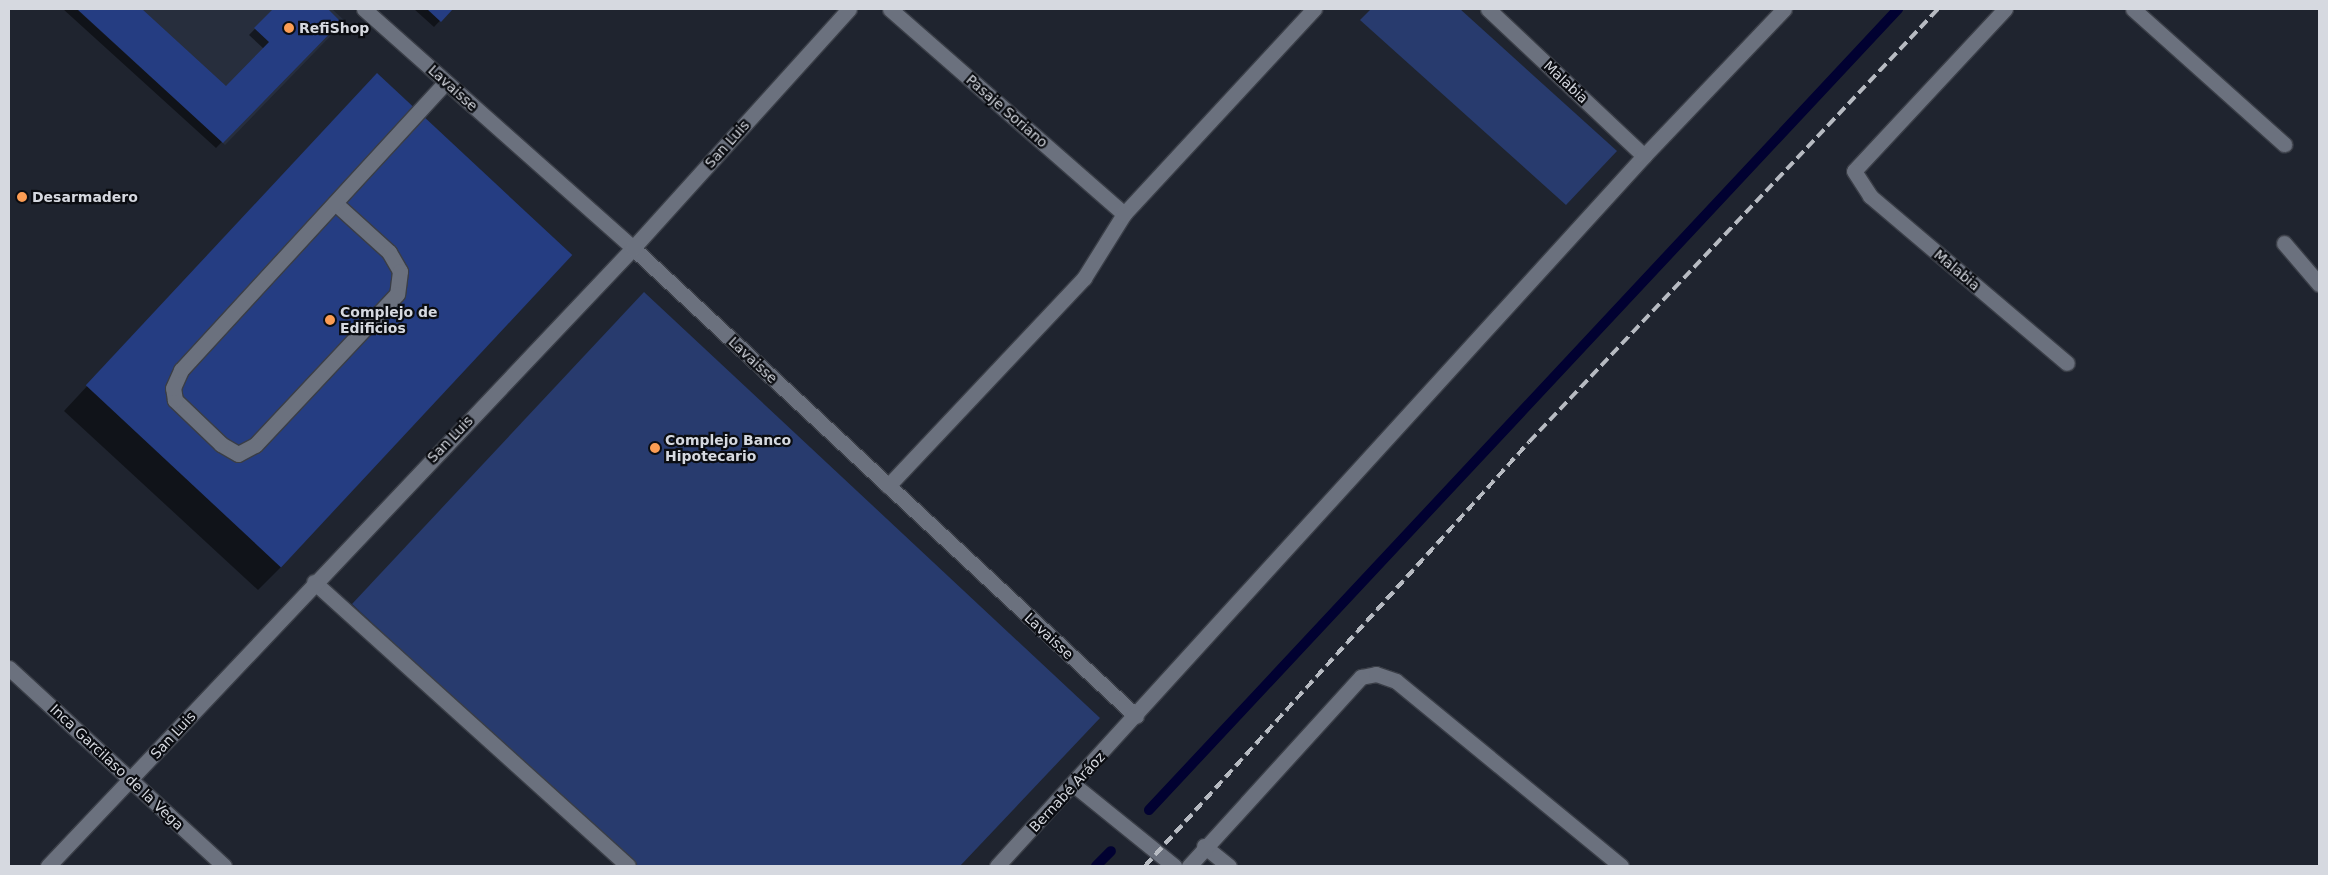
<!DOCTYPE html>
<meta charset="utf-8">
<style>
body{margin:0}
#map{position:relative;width:2328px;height:875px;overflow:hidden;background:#1f242f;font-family:"DejaVu Sans",sans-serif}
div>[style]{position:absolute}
.built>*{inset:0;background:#272e3d}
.green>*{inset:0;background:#283b6e}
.shadow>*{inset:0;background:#0007}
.stream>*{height:10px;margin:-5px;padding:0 5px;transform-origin:5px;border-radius:5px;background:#010131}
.building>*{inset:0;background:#253d82;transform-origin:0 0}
.roads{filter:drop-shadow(1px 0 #3a3e47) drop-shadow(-1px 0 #3a3e47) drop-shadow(0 1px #3a3e47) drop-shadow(0 -1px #3a3e47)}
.lane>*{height:15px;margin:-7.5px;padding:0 7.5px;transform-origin:7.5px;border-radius:7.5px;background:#6b717e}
.street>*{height:15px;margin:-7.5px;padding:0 7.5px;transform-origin:7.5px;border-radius:7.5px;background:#6b717e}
.rail>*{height:4px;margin-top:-2px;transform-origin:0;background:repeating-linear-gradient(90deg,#b7bbc2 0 10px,transparent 0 15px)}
.dots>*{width:14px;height:14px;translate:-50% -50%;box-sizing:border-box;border:2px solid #0b0d12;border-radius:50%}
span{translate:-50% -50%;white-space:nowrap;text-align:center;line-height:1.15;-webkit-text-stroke:4.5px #0b0d12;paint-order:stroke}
.poi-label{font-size:14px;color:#d6d9e0;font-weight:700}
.left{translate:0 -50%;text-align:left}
.street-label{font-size:14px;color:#d6d9e0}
.frame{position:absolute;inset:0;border:10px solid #d6d9e0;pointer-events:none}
</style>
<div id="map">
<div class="built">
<i style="clip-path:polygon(76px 9px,332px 9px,345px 21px,225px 145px)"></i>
</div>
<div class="green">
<i style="clip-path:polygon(1371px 9px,1460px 9px,1617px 151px,1566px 205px,1360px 20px)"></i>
<i style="clip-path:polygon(644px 292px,1100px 718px,960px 866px,632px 866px,352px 604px)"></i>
</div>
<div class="shadow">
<i style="clip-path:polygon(63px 9px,140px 9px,226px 88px,264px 49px,249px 35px,274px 9px,326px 9px,339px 22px,216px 148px)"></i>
<i style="clip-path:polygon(414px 9px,451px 9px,434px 27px)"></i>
<i style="clip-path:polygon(354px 99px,282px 566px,258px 590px,64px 411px)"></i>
</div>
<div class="stream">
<i style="left:1149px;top:810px;width:1097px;rotate:-46.92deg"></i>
<i style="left:1096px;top:866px;width:21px;rotate:-45deg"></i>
</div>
<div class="building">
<i style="clip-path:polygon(77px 9px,142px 9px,226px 86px,269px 42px,254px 28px,273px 9px,328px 9px,341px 22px,223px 143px)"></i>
<i style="clip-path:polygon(427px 9px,453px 9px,441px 22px)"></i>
<i style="left:377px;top:73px;width:267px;height:427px;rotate:43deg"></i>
</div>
<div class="roads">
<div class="lane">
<i style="left:890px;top:9px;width:311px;rotate:41.2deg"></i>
<i style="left:1488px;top:9px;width:214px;rotate:43.3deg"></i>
<i style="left:2284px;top:243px;width:54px;rotate:49.5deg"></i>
<i style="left:888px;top:486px;width:286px;rotate:-46.7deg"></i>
<i style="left:1084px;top:278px;width:75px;rotate:-58deg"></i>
<i style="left:1124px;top:214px;width:280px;rotate:-47.2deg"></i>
</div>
<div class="street">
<i style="left:364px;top:9px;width:360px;rotate:41.6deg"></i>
<i style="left:633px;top:248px;width:687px;rotate:42.94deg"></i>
<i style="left:2005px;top:9px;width:221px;rotate:133deg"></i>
<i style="left:1854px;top:171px;width:30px;rotate:57deg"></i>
<i style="left:1870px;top:196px;width:258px;rotate:40.3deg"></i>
<i style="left:2133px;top:9px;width:203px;rotate:41.8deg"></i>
<i style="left:335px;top:203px;width:73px;rotate:42.2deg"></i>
<i style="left:389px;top:252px;width:22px;rotate:60deg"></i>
<i style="left:400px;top:271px;width:23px;rotate:97deg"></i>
<i style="left:397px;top:294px;width:207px;rotate:133.2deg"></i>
<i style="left:255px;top:445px;width:19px;rotate:152deg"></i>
<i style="left:238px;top:454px;width:20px;rotate:-150deg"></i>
<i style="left:221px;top:444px;width:64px;rotate:-136.3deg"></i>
<i style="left:175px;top:400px;width:12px;rotate:-99deg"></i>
<i style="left:173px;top:388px;width:20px;rotate:-66deg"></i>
<i style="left:181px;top:370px;width:391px;rotate:-47.4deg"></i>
<i style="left:314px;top:582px;width:423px;rotate:42.1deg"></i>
<i style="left:9px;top:668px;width:292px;rotate:42.6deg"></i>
<i style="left:1074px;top:785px;width:129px;rotate:39deg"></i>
<i style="left:1204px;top:846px;width:32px;rotate:39deg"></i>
<i style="left:48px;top:866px;width:851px;rotate:-46.57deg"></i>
<i style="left:633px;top:248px;width:322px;rotate:-47.9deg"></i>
<i style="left:997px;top:866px;width:961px;rotate:-47.66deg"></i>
<i style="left:1644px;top:156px;width:203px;rotate:-46.4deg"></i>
<i style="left:1189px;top:866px;width:256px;rotate:-47.7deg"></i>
<i style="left:1361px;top:677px;width:15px;rotate:-11deg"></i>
<i style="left:1376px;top:674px;width:21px;rotate:19deg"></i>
<i style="left:1396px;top:681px;width:291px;rotate:39.4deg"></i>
</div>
</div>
<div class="rail">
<i style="left:1145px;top:866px;width:572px;rotate:-47.83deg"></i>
<i style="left:1529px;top:442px;width:596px;rotate:-46.63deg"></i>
</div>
<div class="dots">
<i style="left:289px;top:28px;background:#fc9d54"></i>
<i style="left:22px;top:197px;background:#fc9d54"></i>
<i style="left:330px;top:320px;background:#fc9d54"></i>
<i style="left:655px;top:448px;background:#fc9d54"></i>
</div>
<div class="poi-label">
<span class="left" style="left:299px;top:28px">RefiShop</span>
<span class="left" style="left:32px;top:197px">Desarmadero</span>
<span class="left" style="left:340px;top:320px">Complejo de<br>Edificios</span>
<span class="left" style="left:665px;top:448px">Complejo Banco<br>Hipotecario</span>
</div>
<div class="street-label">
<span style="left:1566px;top:82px;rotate:43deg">Malabia</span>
<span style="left:453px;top:88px;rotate:42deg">Lavaisse</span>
<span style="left:1007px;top:111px;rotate:41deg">Pasaje Soriano</span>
<span style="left:727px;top:144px;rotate:-48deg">San Luis</span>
<span style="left:1957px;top:270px;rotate:40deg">Malabia</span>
<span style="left:753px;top:360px;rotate:43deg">Lavaisse</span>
<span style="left:450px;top:439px;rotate:-46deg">San Luis</span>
<span style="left:1049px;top:636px;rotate:43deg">Lavaisse</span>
<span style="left:173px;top:735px;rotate:-47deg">San Luis</span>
<span style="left:117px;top:767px;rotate:43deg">Inca Garcilaso de la Vega</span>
<span style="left:1067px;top:792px;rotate:-47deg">Bernabé Aráoz</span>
</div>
<div class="frame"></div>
</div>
